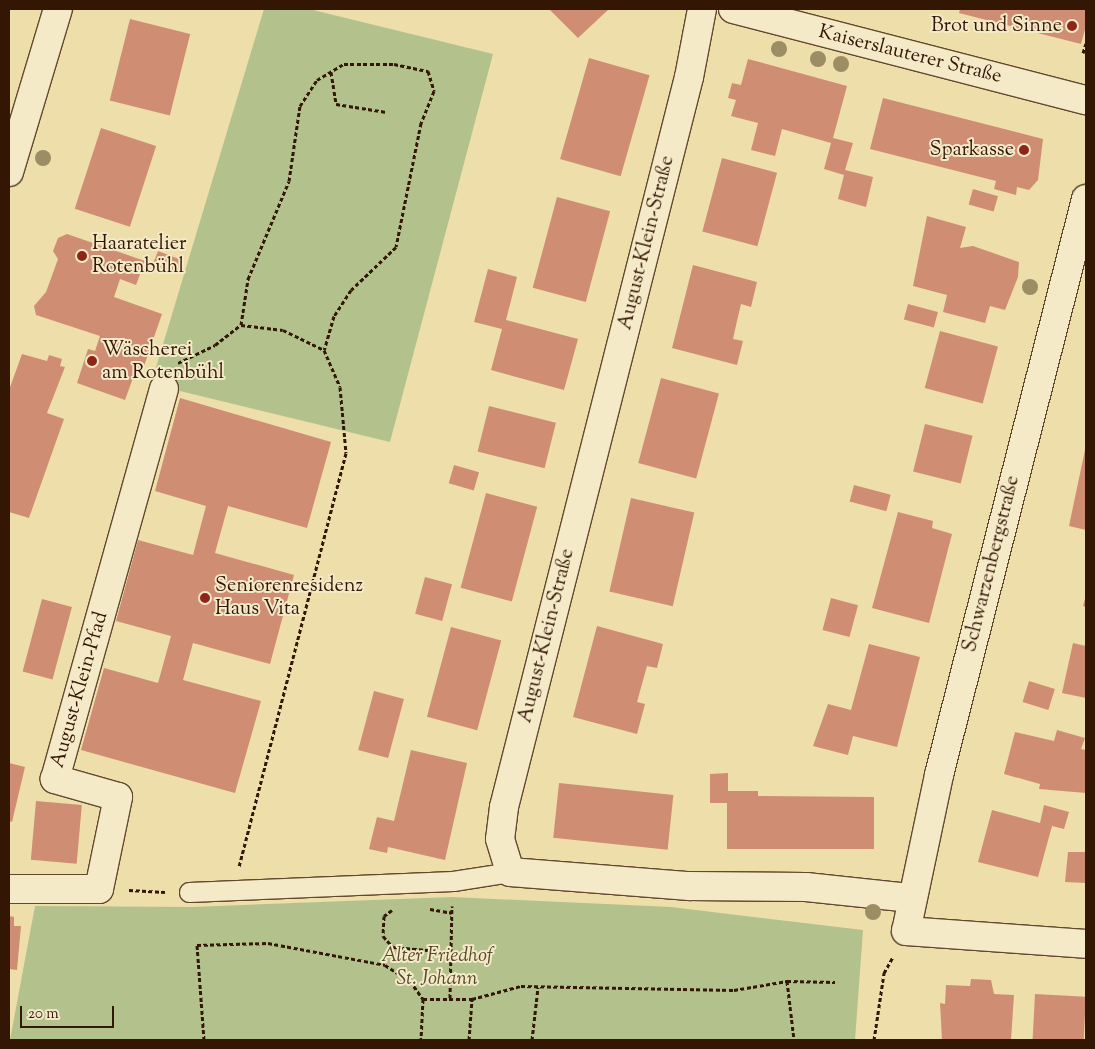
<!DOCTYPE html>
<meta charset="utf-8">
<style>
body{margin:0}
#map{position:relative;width:1095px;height:1049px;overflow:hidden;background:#eedeaa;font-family:"Sorts Mill Goudy",serif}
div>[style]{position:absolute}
.green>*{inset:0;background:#b3c28d}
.building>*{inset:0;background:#cf8e74;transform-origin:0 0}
.path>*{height:3px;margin-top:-1.5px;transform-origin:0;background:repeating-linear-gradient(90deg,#331604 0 4px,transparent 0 6.5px)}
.roads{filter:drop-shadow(1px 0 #62482e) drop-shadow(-1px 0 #62482e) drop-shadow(0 1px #62482e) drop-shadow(0 -1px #62482e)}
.service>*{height:19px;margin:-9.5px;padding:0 9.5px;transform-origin:9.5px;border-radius:9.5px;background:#f4eac8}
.minor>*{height:28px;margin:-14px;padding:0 14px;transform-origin:14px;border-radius:14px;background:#f4eac8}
.tertiary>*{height:28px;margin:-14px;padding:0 14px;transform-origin:14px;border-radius:14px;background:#f4eac8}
.secondary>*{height:28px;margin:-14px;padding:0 14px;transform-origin:14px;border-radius:14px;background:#f4eac8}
.trees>*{width:16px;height:16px;margin:-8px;border-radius:50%;background:#9c8d65}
.dots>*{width:14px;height:14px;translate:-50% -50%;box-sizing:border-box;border:2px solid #f4eac8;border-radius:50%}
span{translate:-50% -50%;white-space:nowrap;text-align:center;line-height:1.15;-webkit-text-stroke:4px #f4eac8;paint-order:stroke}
.poi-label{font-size:20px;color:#331604}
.right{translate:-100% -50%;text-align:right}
.left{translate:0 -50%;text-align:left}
.street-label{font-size:20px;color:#331604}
.park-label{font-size:20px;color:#594a2d;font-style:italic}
.frame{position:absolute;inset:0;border:10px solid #331604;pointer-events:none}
.scale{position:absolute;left:20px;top:1006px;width:94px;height:22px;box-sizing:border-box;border:2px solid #331604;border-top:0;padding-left:6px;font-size:15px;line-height:18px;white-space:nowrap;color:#331604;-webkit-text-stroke:4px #f4eac8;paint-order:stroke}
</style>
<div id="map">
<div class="green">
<i style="clip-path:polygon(264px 9px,309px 9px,493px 54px,390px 442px,151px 384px)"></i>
<i style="clip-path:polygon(452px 897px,671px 907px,863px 930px,855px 1040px,10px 1040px,35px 906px,192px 907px)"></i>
</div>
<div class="building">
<i style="clip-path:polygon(549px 9px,609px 9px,578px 38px)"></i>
<i style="clip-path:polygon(960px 9px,1086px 9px,1086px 26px,1081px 44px,959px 13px)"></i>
<i style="left:130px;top:19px;width:62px;height:84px;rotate:14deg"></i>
<i style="left:589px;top:58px;width:63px;height:105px;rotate:16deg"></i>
<i style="clip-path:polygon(748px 59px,847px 86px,833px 138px,853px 143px,845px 170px,873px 177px,866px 207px,838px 199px,844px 175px,824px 169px,831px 143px,782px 129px,775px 156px,751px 150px,758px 123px,731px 116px,736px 100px,728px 98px,732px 83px,741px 85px)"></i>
<i style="clip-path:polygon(883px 98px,1043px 139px,1038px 180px,1029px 190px,1017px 187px,1016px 195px,994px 189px,996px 181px,870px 149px)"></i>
<i style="left:101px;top:128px;width:58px;height:85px;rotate:18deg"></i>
<i style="left:722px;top:158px;width:57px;height:76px;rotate:15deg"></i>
<i style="left:973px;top:189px;width:26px;height:16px;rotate:16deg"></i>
<i style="left:557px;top:197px;width:55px;height:94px;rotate:15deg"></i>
<i style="clip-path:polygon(927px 216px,966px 227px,960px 248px,973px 246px,1019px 262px,1018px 277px,1005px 310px,990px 306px,985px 323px,943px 312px,947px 295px,913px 286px)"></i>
<i style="clip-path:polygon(67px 234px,145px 261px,136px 285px,120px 279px,114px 297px,162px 314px,143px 369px,137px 367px,125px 400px,77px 383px,88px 349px,95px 351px,100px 336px,36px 315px,34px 306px,46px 292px,58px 259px,53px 251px,58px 238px)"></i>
<i style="left:158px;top:251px;width:26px;height:15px;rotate:21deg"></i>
<i style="clip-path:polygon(693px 265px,757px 282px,751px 307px,741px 304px,737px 321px,733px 339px,743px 341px,737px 365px,672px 348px)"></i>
<i style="clip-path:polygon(488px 269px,517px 277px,506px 320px,578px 339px,564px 390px,491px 370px,502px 329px,474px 322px)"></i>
<i style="left:908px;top:304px;width:31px;height:16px;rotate:15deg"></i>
<i style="left:940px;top:331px;width:60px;height:59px;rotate:15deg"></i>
<i style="clip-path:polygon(22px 354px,47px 361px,49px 355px,62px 359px,60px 366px,65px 367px,47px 413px,64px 419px,29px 518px,9px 512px,9px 390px)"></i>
<i style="left:661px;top:378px;width:60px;height:88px;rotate:15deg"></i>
<i style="clip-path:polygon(180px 398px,331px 442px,307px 528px,228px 506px,215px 553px,294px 575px,270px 664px,193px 643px,183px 680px,261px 701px,235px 793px,81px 750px,104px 668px,158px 683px,171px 636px,116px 621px,138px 540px,193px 555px,206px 506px,155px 491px)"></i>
<i style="left:489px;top:406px;width:69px;height:47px;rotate:14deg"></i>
<i style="left:925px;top:424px;width:49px;height:49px;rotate:14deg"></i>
<i style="clip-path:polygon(1086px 445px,1086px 530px,1069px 526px)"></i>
<i style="left:454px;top:465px;width:26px;height:19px;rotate:16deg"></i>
<i style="left:854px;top:485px;width:38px;height:17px;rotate:15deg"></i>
<i style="left:486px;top:493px;width:53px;height:98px;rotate:15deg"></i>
<i style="left:631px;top:498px;width:65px;height:96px;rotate:13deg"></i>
<i style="clip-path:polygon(898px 512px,933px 521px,932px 528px,952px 534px,929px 623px,872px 608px)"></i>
<i style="left:425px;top:577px;width:28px;height:38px;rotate:15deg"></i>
<i style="clip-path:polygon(1086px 595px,1086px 607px,1083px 606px)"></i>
<i style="left:831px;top:598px;width:28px;height:33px;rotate:15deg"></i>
<i style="left:42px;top:599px;width:31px;height:75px;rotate:15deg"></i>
<i style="clip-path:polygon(597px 626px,663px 644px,657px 668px,647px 666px,637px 702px,645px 704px,637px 734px,573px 717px)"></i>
<i style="left:451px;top:627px;width:52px;height:93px;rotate:15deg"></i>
<i style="clip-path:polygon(1073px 643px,1086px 646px,1086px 698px,1062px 693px)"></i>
<i style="clip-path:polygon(869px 644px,920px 657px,897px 747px,853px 736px,848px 755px,813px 746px,828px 704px,851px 710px)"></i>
<i style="left:1029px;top:681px;width:27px;height:22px;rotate:17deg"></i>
<i style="left:374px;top:691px;width:31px;height:61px;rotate:15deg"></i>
<i style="clip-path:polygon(1057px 730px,1085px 738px,1081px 749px,1086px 750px,1086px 793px,1039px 789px,1040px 784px,1004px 774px,1015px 732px,1054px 741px)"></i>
<i style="clip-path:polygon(411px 750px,467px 763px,445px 860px,388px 847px,387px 853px,369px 849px,377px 817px,394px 821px)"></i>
<i style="clip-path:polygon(9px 763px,25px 767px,12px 822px,9px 821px)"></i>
<i style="clip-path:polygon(728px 773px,728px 791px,758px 791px,758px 796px,874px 797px,874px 849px,727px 849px,727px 803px,710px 803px,710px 774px)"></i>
<i style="left:559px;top:783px;width:115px;height:55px;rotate:6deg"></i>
<i style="left:36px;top:801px;width:46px;height:59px;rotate:5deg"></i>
<i style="clip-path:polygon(1044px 805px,1069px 812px,1064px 829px,1052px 826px,1038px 877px,978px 862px,992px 810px,1040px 823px)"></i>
<i style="clip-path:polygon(1068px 852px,1085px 852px,1086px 883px,1065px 882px)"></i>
<i style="clip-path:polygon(9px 916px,14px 917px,14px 926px,21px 926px,17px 970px,9px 969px)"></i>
<i style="clip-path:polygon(971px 979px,991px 980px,994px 994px,1014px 995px,1011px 1040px,942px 1040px,940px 1003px,945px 1004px,946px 985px,970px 986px)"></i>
<i style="left:1035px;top:994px;width:51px;height:46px;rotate:3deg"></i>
</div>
<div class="path">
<i style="left:1083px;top:53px;width:10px;rotate:-73deg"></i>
<i style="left:331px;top:72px;width:32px;rotate:81deg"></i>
<i style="left:336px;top:104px;width:51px;rotate:9.1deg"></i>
<i style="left:241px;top:325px;width:42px;rotate:6.8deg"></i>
<i style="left:283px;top:330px;width:46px;rotate:26deg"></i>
<i style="left:178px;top:363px;width:41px;rotate:-25.9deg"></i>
<i style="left:215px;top:345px;width:33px;rotate:-38deg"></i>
<i style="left:241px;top:325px;width:47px;rotate:-81.3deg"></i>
<i style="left:248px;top:279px;width:106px;rotate:-67.3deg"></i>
<i style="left:289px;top:181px;width:76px;rotate:-81.7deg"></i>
<i style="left:300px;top:106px;width:31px;rotate:-57deg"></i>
<i style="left:317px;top:80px;width:31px;rotate:-31deg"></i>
<i style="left:344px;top:64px;width:50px"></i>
<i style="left:394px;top:64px;width:35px;rotate:12deg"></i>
<i style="left:428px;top:71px;width:21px;rotate:73deg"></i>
<i style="left:434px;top:91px;width:35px;rotate:112deg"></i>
<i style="left:421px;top:123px;width:126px;rotate:101.4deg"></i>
<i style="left:396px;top:247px;width:62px;rotate:136.3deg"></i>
<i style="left:351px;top:290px;width:31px;rotate:123deg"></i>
<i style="left:334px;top:316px;width:35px;rotate:106deg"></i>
<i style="left:324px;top:350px;width:40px;rotate:66.6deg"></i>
<i style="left:340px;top:387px;width:66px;rotate:84.8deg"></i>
<i style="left:346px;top:453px;width:427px;rotate:104.5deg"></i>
<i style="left:129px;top:890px;width:36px;rotate:3deg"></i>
<i style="left:430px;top:909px;width:22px;rotate:10deg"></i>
<i style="left:392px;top:910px;width:10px;rotate:143deg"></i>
<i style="left:384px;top:916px;width:20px;rotate:93deg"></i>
<i style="left:383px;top:936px;width:15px;rotate:48deg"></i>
<i style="left:393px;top:947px;width:57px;rotate:5deg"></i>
<i style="left:787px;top:981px;width:48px;rotate:1.2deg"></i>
<i style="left:450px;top:998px;width:92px;rotate:-88.8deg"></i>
<i style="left:423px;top:999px;width:49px"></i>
<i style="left:472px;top:999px;width:51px;rotate:-14.9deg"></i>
<i style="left:521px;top:986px;width:213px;rotate:1.1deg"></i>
<i style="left:734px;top:990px;width:54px;rotate:-9.6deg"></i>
<i style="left:787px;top:981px;width:59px;rotate:83.2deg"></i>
<i style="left:204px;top:1040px;width:95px;rotate:-94.2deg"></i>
<i style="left:197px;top:945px;width:71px;rotate:-1.6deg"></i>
<i style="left:268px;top:943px;width:119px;rotate:10.6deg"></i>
<i style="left:385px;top:965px;width:30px;rotate:33deg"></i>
<i style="left:410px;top:981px;width:22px;rotate:54deg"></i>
<i style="left:423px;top:999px;width:41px;rotate:92.8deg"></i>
<i style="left:469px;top:1040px;width:41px;rotate:-85.8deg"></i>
<i style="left:532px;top:1040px;width:53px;rotate:-83.5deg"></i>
<i style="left:874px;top:1040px;width:68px;rotate:-81.5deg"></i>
<i style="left:884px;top:973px;width:18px;rotate:-61deg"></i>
</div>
<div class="roads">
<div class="service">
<i style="left:189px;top:892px;width:264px;rotate:-2.4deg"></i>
<i style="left:453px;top:881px;width:58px;rotate:-9deg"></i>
</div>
<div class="minor">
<i style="left:702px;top:9px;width:69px;rotate:100.8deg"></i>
<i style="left:689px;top:77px;width:753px;rotate:104.22deg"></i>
<i style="left:504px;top:807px;width:32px;rotate:97deg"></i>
<i style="left:500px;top:839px;width:34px;rotate:73deg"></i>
<i style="left:510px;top:872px;width:180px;rotate:4.5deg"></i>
<i style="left:689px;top:886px;width:117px;rotate:0.5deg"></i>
<i style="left:806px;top:887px;width:106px;rotate:6deg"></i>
<i style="left:1086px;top:199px;width:594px;rotate:104.32deg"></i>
<i style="left:939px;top:775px;width:159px;rotate:101.9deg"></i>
<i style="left:906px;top:931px;width:180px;rotate:4.1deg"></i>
<i style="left:9px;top:889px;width:90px"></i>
<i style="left:99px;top:889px;width:94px;rotate:-78.3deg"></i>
<i style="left:118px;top:797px;width:66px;rotate:-164.1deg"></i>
<i style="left:55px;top:779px;width:405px;rotate:-74.4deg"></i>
</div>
<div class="tertiary">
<i style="left:733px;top:9px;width:365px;rotate:14.5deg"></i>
</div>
<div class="secondary">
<i style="left:9px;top:172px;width:170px;rotate:-73.3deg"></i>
</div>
</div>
<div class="trees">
<i style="left:779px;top:49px"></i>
<i style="left:818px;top:59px"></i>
<i style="left:841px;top:64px"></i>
<i style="left:43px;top:158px"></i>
<i style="left:1030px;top:287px"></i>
<i style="left:873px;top:912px"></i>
</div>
<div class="dots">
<i style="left:1072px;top:26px;background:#8f2418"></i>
<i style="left:1024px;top:150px;background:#8f2418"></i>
<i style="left:82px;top:256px;background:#8f2418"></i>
<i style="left:92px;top:361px;background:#8f2418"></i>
<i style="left:205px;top:598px;background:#8f2418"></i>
</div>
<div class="poi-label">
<span class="right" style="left:1062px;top:26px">Brot und Sinne</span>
<span class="right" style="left:1014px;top:150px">Sparkasse</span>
<span class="left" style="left:92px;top:256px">Haaratelier<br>Rotenbühl</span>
<span class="left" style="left:102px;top:362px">Wäscherei<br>am Rotenbühl</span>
<span class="left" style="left:215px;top:598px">Seniorenresidenz<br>Haus Vita</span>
</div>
<div class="street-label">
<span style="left:910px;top:55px;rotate:14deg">Kaiserslauterer Straße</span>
<span style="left:647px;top:243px;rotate:-76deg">August-Klein-Straße</span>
<span style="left:992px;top:564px;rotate:-76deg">Schwarzenbergstraße</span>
<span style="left:547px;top:636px;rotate:-76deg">August-Klein-Straße</span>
<span style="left:80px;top:690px;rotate:-74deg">August-Klein-Pfad</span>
</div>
<div class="park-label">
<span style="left:437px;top:968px">Alter Friedhof<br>St. Johann</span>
</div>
<div class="frame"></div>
<div class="scale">20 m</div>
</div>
